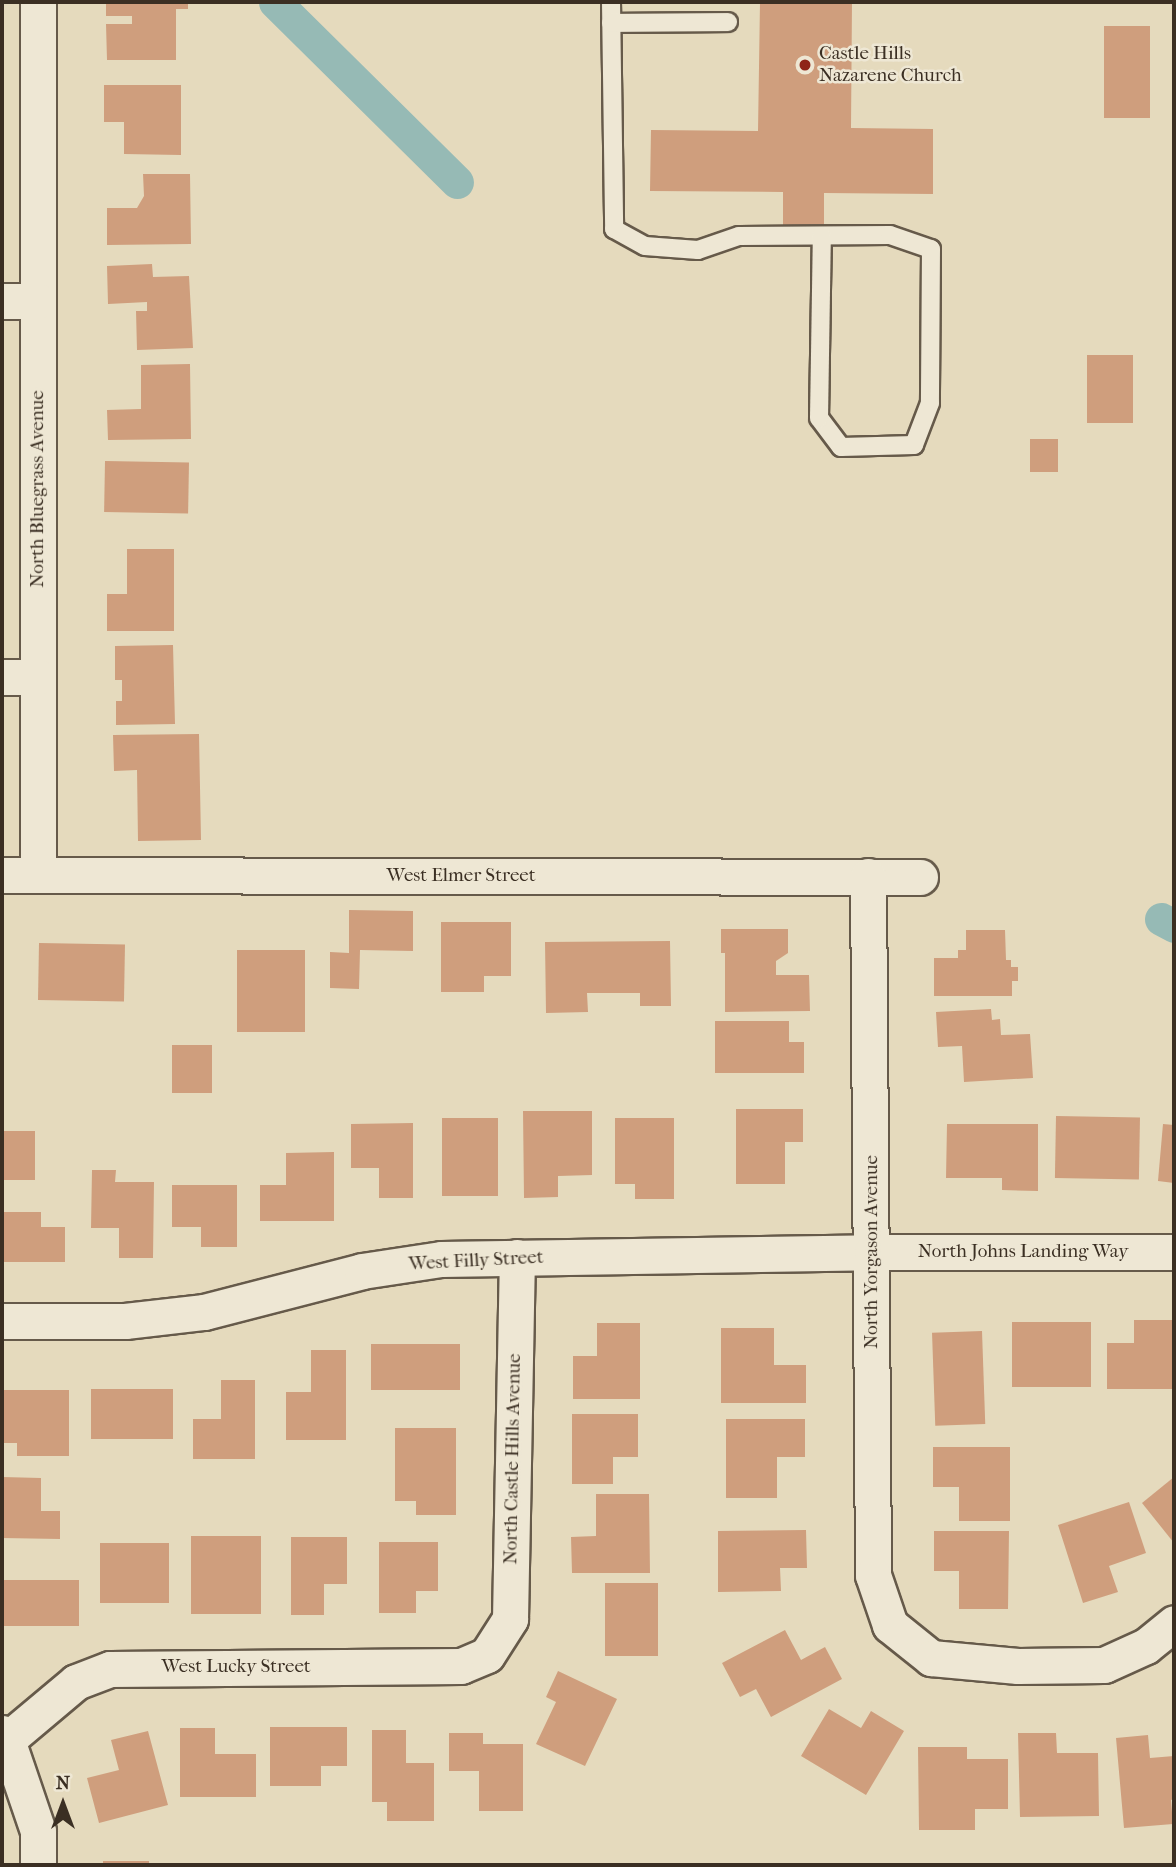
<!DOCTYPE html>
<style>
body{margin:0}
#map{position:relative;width:1176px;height:1867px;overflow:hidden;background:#e5dabd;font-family:"IM FELL French Canon",serif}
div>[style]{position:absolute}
.canal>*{height:33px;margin:-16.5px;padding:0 16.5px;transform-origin:16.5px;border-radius:16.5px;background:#96bab5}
.building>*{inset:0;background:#cf9e7d;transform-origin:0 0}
.roads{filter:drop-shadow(2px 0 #665a4a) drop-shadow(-2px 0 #665a4a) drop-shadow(0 2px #665a4a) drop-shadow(0 -2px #665a4a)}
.service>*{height:18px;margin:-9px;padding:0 9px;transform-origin:9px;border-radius:9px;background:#eee7d4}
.minor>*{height:35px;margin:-17.5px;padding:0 17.5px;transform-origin:17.5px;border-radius:17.5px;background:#eee7d4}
.dots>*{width:19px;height:19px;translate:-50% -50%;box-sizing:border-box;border:4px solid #eee7d4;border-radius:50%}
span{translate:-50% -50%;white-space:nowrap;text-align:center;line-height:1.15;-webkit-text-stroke:5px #eee7d4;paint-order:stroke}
.poi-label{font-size:19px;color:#3b2f23}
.left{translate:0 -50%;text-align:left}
.street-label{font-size:19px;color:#3b2f23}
.frame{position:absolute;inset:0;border:4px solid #3b2f23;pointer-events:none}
.north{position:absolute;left:28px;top:1769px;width:70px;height:70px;-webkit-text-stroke:5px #eee7d4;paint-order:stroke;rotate:0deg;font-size:19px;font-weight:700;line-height:28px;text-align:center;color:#3b2f23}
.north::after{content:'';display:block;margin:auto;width:24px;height:32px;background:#3b2f23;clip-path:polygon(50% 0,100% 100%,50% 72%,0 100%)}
</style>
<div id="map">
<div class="canal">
<i style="left:275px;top:2px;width:256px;rotate:44.7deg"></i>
<i style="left:1161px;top:919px;width:15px;rotate:28deg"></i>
</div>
<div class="building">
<i style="clip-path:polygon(106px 2px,188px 2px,188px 9px,176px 9px,176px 60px,107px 60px,106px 24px,132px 24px,132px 16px,106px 16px)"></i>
<i style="clip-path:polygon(760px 2px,852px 2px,851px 128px,933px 129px,933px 194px,824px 193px,824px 227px,783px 227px,783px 192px,650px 191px,651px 130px,758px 131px)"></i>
<i style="left:1104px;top:26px;width:46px;height:92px"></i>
<i style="clip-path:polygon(104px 85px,181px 85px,181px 155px,124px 154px,124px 122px,104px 122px)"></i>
<i style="clip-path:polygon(143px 174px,190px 174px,191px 244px,107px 245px,107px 208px,137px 208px,144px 196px)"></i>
<i style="clip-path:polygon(152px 264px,153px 277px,189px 276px,193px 348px,137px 350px,136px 311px,147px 311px,147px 302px,108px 304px,107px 266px)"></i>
<i style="left:1087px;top:355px;width:46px;height:68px"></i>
<i style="clip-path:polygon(190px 364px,191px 439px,108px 440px,107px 410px,141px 409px,141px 365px)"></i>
<i style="left:1030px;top:439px;width:28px;height:33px"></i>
<i style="left:105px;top:461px;width:84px;height:51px;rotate:1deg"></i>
<i style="clip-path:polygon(127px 549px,174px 549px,174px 631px,107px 631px,107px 594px,127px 594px)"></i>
<i style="clip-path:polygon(173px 645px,175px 724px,116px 725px,116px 701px,122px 701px,122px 680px,115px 680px,115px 646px)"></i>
<i style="clip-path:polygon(199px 734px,201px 840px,138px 841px,137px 770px,114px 771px,113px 735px)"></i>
<i style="clip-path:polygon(349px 910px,413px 911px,413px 951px,360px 950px,359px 989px,330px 988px,330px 952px,349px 953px)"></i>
<i style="clip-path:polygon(441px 922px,511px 922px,511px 976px,484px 976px,484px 992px,441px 992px)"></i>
<i style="clip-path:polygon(721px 929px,788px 929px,788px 953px,776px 961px,776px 975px,809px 975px,810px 1011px,725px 1012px,725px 953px,721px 953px)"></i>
<i style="clip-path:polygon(966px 930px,1005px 930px,1006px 960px,1011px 960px,1011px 967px,1018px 967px,1018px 981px,1012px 981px,1012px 996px,934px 996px,934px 958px,958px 958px,958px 950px,966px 950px)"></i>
<i style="clip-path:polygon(670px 941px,671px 1006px,640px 1006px,640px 993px,587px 993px,588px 1012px,546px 1013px,545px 942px)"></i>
<i style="left:39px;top:943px;width:86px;height:57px;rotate:1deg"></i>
<i style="left:237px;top:950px;width:68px;height:82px"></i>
<i style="clip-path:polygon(991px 1009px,992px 1020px,1000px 1019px,1001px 1035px,1030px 1034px,1033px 1078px,964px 1082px,962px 1046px,938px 1047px,936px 1012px)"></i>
<i style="clip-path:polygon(715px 1021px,789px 1021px,789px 1042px,804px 1042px,804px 1073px,715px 1073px)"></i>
<i style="left:172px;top:1045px;width:40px;height:48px"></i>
<i style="clip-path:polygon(736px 1109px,803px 1109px,803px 1142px,785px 1142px,785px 1184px,736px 1184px)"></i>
<i style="clip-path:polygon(523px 1111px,592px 1111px,592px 1175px,558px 1176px,558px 1197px,524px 1198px)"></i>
<i style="left:1056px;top:1116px;width:84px;height:62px;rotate:1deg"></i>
<i style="left:442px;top:1118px;width:56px;height:78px"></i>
<i style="clip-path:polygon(615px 1118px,674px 1118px,674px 1199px,635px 1199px,635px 1184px,615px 1184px)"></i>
<i style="clip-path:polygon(413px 1123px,413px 1198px,379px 1198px,379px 1168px,351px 1168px,351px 1124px)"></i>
<i style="clip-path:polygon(947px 1124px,1038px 1124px,1038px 1191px,1002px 1190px,1002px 1178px,946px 1178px)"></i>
<i style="clip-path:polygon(1163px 1124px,1174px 1125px,1174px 1183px,1158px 1181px)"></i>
<i style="left:2px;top:1131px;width:33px;height:49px"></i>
<i style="clip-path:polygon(334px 1152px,334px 1221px,260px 1221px,260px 1185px,286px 1185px,286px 1153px)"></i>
<i style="clip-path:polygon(92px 1170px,116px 1170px,115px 1182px,154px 1182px,153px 1258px,119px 1258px,119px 1228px,91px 1228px)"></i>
<i style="clip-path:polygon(172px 1185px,237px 1185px,237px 1247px,201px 1247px,201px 1227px,172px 1227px)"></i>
<i style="clip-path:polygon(2px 1212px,41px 1212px,41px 1227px,65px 1227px,65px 1262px,2px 1262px)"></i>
<i style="clip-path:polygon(1134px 1320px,1172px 1320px,1172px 1389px,1107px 1389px,1107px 1343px,1134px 1343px)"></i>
<i style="left:1012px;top:1322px;width:79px;height:65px"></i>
<i style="clip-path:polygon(597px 1323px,640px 1323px,640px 1399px,573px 1399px,573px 1356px,597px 1356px)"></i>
<i style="clip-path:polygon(721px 1328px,774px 1328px,774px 1365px,806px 1365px,806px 1403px,721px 1403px)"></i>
<i style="left:982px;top:1331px;width:93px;height:50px;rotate:88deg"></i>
<i style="left:371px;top:1344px;width:89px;height:46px"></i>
<i style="clip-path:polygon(311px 1350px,346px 1350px,346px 1440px,286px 1440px,286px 1392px,311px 1392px)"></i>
<i style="clip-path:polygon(221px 1380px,255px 1380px,255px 1459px,193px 1459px,193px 1419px,221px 1419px)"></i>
<i style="left:91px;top:1389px;width:82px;height:50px"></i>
<i style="clip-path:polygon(2px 1390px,69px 1390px,69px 1456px,17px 1456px,17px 1443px,2px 1443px)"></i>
<i style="clip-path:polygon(572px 1414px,638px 1414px,638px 1457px,613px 1457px,613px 1484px,572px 1484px)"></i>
<i style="clip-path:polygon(726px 1419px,805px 1419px,805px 1457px,777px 1457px,777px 1498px,726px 1498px)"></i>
<i style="clip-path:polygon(395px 1428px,456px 1428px,456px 1515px,416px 1515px,416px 1501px,395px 1501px)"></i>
<i style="clip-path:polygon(933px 1447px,1010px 1447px,1010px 1521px,959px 1521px,959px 1487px,933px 1487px)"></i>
<i style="clip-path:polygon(2px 1477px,41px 1478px,41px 1511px,60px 1511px,60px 1539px,2px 1538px)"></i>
<i style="clip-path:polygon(1174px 1477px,1174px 1543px,1142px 1503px)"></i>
<i style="clip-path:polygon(596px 1494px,649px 1494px,650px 1573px,572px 1573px,571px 1537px,596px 1536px)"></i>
<i style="clip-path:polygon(1129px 1502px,1146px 1553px,1109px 1566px,1118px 1592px,1083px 1603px,1058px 1525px)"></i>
<i style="clip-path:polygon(806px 1530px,807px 1568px,780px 1568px,781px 1591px,718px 1592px,718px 1531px)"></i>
<i style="clip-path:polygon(934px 1531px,1009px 1531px,1008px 1609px,959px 1609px,959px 1571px,934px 1571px)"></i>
<i style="left:191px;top:1536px;width:70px;height:78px"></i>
<i style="clip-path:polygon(291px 1537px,347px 1537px,347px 1584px,324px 1584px,324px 1615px,291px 1615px)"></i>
<i style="clip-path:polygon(379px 1542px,438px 1542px,438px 1591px,416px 1591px,416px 1613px,379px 1613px)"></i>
<i style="left:100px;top:1543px;width:69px;height:60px"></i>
<i style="left:2px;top:1580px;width:77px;height:46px"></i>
<i style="left:605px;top:1583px;width:53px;height:73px"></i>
<i style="clip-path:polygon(785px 1630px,801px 1660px,825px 1647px,842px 1679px,771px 1717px,756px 1689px,740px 1697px,722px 1663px)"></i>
<i style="clip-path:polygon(558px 1671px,617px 1699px,585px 1766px,536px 1744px,556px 1702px,546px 1697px)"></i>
<i style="clip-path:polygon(829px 1709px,861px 1728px,871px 1711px,904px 1731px,866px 1795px,801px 1756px)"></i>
<i style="clip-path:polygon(270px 1727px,347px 1727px,347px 1766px,321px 1766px,321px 1786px,270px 1786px)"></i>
<i style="clip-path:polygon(180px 1728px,215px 1728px,215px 1754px,256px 1754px,256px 1797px,180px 1797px)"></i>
<i style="clip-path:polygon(372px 1730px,406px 1730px,406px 1763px,434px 1763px,434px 1821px,387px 1821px,387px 1802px,372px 1802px)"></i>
<i style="clip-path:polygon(148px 1731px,168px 1805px,99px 1823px,87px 1778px,119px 1770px,111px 1740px)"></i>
<i style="clip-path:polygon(449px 1733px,483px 1733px,483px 1744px,523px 1744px,523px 1811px,479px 1811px,479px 1771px,449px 1771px)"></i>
<i style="clip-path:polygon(1018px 1733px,1056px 1733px,1057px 1753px,1098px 1753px,1099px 1816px,1020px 1817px)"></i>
<i style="clip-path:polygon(1148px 1735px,1150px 1758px,1174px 1756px,1174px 1799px,1171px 1800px,1173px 1824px,1124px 1828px,1116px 1738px)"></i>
<i style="clip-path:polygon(918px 1747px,967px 1747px,967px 1759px,1008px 1759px,1008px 1809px,975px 1809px,975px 1830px,919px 1830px)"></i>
<i style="left:103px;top:1861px;width:46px;height:4px"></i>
</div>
<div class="roads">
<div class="service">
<i style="left:611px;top:2px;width:227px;rotate:89.2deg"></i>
<i style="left:614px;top:229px;width:35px;rotate:29deg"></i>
<i style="left:645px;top:246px;width:53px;rotate:4.3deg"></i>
<i style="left:698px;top:250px;width:43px;rotate:-18.9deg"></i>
<i style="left:739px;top:236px;width:151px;rotate:-0.4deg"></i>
<i style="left:890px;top:235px;width:43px;rotate:18.9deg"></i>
<i style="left:931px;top:249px;width:154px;rotate:90.4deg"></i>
<i style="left:930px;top:403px;width:45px;rotate:110.9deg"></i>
<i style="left:914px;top:445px;width:73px;rotate:178.4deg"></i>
<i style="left:841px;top:447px;width:36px;rotate:-127deg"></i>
<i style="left:819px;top:418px;width:182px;rotate:-89.1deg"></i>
<i style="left:611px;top:23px;width:117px;rotate:-0.5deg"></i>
</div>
<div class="minor">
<i style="left:38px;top:2px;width:873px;rotate:90deg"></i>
<i style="left:2px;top:301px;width:36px"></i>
<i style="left:2px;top:677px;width:36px"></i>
<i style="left:2px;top:875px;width:918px;rotate:0.12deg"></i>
<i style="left:868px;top:876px;width:699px;rotate:89.59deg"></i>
<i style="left:873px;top:1575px;width:53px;rotate:71.2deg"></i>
<i style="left:890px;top:1625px;width:53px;rotate:38.8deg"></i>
<i style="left:931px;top:1658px;width:87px;rotate:5.3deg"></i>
<i style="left:1018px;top:1666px;width:86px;rotate:-0.7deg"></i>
<i style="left:1104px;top:1665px;width:46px;rotate:-24.3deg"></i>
<i style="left:1146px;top:1646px;width:36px;rotate:-39deg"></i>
<i style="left:2px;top:1321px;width:123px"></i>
<i style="left:125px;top:1321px;width:80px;rotate:-6.5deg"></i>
<i style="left:204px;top:1312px;width:163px;rotate:-14.5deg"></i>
<i style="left:362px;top:1271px;width:80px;rotate:-8.6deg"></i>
<i style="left:441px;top:1259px;width:431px;rotate:-0.9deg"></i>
<i style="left:872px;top:1252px;width:302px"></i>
<i style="left:2px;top:1733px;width:9px;rotate:54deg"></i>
<i style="left:7px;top:1740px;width:96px;rotate:71.2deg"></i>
<i style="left:38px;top:1831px;width:34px;rotate:90deg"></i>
<i style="left:7px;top:1740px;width:90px;rotate:-40deg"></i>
<i style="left:76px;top:1682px;width:36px;rotate:-21deg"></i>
<i style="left:110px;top:1669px;width:351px;rotate:-0.5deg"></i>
<i style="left:461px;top:1666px;width:28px;rotate:-23deg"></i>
<i style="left:487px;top:1655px;width:43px;rotate:-57.4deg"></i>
<i style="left:510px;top:1619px;width:362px;rotate:-88.9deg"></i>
</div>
</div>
<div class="dots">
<i style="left:805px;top:65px;background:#8f2418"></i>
</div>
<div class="poi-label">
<span class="left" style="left:819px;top:65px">Castle Hills<br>Nazarene Church</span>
</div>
<div class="street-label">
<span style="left:38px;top:489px;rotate:-90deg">North Bluegrass Avenue</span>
<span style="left:461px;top:876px">West Elmer Street</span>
<span style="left:872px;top:1252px;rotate:-90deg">North Yorgason Avenue</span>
<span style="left:1023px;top:1252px">North Johns Landing Way</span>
<span style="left:476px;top:1261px;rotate:-3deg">West Filly Street</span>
<span style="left:513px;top:1459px;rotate:-89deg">North Castle Hills Avenue</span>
<span style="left:236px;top:1667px">West Lucky Street</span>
</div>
<div class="frame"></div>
<div class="north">N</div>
</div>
